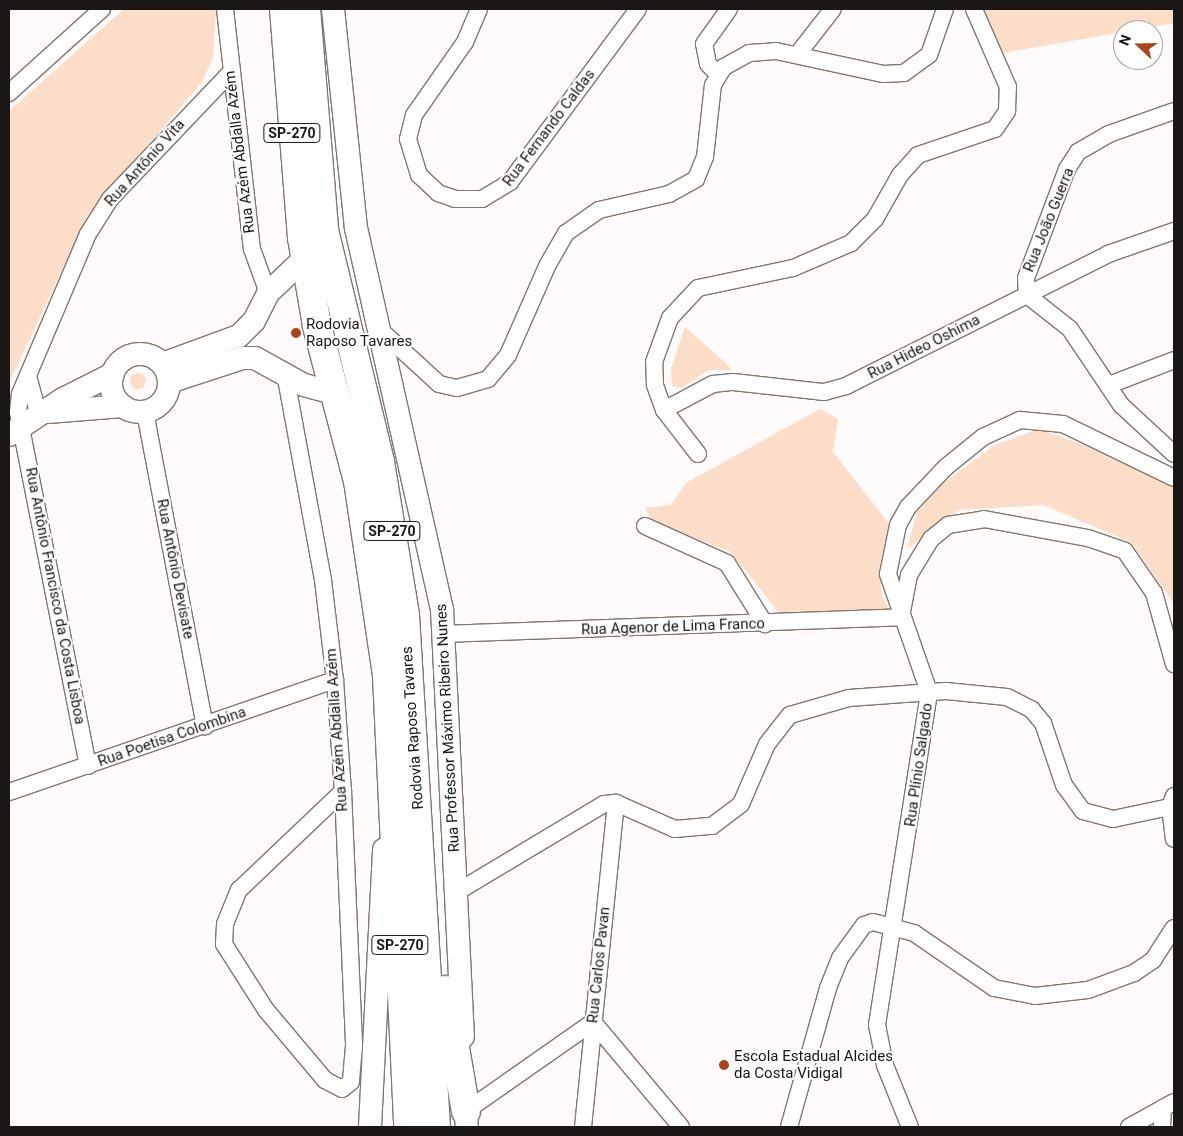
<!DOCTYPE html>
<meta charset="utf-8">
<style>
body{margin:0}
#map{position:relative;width:1183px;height:1136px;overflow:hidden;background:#fefbfa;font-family:Roboto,sans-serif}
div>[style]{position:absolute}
.green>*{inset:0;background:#fcddc7}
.round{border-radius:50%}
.roads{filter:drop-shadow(1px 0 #81776f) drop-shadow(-1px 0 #81776f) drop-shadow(0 1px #81776f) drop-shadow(0 -1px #81776f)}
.minor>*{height:16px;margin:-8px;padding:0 8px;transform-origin:8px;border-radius:8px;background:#fff}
.secondary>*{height:22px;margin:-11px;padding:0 11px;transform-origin:11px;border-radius:11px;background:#fff}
.secondary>.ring{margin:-11px;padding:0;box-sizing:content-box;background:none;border:22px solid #fff;border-radius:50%}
.motorway>*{height:28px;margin:-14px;padding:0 14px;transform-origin:14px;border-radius:14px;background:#fff}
.dots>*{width:14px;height:14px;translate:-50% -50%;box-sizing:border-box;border:2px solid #fff;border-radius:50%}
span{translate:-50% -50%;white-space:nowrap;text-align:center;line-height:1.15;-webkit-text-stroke:4px #fff;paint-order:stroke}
.shield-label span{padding:1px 4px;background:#fff;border:1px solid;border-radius:4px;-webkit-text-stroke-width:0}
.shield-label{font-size:14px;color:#1b1714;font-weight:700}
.street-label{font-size:15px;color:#1b1714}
.poi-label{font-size:15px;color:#1b1714}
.left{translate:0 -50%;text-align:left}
.frame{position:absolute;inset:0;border:10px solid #1b1714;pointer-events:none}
.north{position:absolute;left:1113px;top:20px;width:50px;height:50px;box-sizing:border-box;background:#fff;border:1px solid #a4a2a1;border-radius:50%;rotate:291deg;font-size:14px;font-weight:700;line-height:20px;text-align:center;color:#1b1714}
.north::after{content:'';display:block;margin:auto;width:18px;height:22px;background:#aa4518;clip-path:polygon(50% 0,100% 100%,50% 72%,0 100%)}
</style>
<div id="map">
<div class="green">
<i style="clip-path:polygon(124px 9px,216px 9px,213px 58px,202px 82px,88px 215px,9px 383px,9px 111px)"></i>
<i style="clip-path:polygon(977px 9px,1174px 9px,1174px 23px,997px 54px)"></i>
<i style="clip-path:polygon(685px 327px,726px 363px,732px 370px,709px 370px,682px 388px,672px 386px,671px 369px)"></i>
<i class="round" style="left:130px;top:373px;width:16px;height:16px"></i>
<i style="clip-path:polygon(820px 409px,838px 419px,833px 452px,890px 525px,881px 575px,881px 593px,890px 611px,779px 613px,731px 552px,653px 522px,645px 508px,671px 505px,686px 483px)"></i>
<i style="clip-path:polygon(1039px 429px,1101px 451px,1174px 488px,1174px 604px,1132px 543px,1044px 505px,959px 510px,907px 549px,917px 512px,945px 482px,995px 445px)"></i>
</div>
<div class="roads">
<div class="minor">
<i style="left:225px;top:9px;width:242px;rotate:83.6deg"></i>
<i style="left:252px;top:249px;width:47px;rotate:70deg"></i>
<i style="left:479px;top:9px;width:36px;rotate:113deg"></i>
<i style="left:465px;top:42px;width:89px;rotate:124.9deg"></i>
<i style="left:414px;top:115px;width:25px;rotate:104deg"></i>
<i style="left:408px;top:139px;width:38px;rotate:73deg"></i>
<i style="left:419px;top:175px;width:26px;rotate:43deg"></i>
<i style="left:438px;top:193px;width:18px;rotate:19deg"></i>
<i style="left:455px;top:199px;width:27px"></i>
<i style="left:482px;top:199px;width:33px;rotate:-31deg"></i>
<i style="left:510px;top:182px;width:215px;rotate:-53.5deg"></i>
<i style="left:797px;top:55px;width:58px;rotate:-52deg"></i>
<i style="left:718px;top:74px;width:14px;rotate:-135deg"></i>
<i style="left:708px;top:64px;width:20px;rotate:-101deg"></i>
<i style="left:704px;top:44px;width:43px;rotate:-54.5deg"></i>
<i style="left:9px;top:93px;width:125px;rotate:-42.1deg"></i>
<i style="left:1174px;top:111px;width:69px;rotate:160.5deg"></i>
<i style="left:1109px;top:134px;width:36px;rotate:150deg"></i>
<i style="left:1078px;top:152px;width:20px;rotate:123deg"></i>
<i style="left:1067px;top:169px;width:116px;rotate:110.6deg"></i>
<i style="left:1026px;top:278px;width:17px;rotate:87deg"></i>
<i style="left:1027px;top:295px;width:55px;rotate:38.3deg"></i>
<i style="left:1070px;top:329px;width:92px;rotate:56.1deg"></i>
<i style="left:1121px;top:405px;width:72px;rotate:42.8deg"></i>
<i style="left:379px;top:329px;width:81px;rotate:42.5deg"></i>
<i style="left:439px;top:384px;width:18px;rotate:13deg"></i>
<i style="left:457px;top:388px;width:32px;rotate:-16deg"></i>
<i style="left:488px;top:379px;width:31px;rotate:-50deg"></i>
<i style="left:508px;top:355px;width:97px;rotate:-66.3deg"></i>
<i style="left:547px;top:266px;width:38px;rotate:-60deg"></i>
<i style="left:566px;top:233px;width:40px;rotate:-34.9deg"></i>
<i style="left:599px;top:210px;width:72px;rotate:-12.9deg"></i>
<i style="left:669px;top:194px;width:31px;rotate:-29deg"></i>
<i style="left:696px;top:179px;width:24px;rotate:-68deg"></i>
<i style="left:705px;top:157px;width:72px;rotate:-83.7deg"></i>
<i style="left:713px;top:85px;width:21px;rotate:-59deg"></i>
<i style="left:724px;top:67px;width:29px;rotate:-29deg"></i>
<i style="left:749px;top:53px;width:27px;rotate:-4deg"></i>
<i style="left:776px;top:51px;width:109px;rotate:12.1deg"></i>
<i style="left:883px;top:74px;width:21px;rotate:-3deg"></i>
<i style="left:904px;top:73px;width:31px;rotate:-36deg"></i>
<i style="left:929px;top:55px;width:49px;rotate:-70.8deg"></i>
<i style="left:285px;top:373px;width:210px;rotate:79.6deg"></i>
<i style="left:323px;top:580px;width:101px;rotate:83.2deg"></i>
<i style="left:335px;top:680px;width:111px;rotate:85.9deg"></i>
<i style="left:343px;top:791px;width:255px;rotate:87.5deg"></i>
<i style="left:354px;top:1046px;width:36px;rotate:95deg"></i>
<i style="left:351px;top:1082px;width:11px;rotate:142deg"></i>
<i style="left:342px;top:1089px;width:19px;rotate:-152deg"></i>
<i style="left:325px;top:1080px;width:92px;rotate:-130.1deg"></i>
<i style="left:266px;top:1010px;width:78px;rotate:-122.5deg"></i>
<i style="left:224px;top:944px;width:20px;rotate:-87deg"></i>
<i style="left:225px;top:924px;width:37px;rotate:-68deg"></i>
<i style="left:239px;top:890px;width:144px;rotate:-43.6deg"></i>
<i style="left:28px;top:376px;width:41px;rotate:74.6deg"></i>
<i style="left:1109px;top:385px;width:70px;rotate:-21deg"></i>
<i style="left:664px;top:410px;width:55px;rotate:-28deg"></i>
<i style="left:713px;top:384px;width:20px;rotate:-6deg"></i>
<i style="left:733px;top:382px;width:92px;rotate:6.3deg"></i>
<i style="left:824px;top:392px;width:23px;rotate:-15deg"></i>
<i style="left:846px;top:386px;width:293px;rotate:-26.7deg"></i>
<i style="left:1108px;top:254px;width:70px;rotate:-19.2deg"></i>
<i style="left:145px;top:412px;width:320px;rotate:79.2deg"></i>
<i style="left:698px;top:454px;width:56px;rotate:-127.7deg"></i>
<i style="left:664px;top:410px;width:27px;rotate:-110deg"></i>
<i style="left:655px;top:385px;width:23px;rotate:-92deg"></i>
<i style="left:654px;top:362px;width:47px;rotate:-70deg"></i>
<i style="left:670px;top:318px;width:41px;rotate:-47deg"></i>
<i style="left:698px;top:288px;width:97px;rotate:-11.9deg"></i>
<i style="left:793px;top:268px;width:63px;rotate:-23.3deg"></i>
<i style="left:851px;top:243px;width:34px;rotate:-45deg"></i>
<i style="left:875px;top:219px;width:51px;rotate:-60.4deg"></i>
<i style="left:900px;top:175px;width:27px;rotate:-48deg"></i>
<i style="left:918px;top:155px;width:81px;rotate:-18.7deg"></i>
<i style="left:995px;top:129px;width:22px;rotate:-56deg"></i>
<i style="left:1007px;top:111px;width:24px;rotate:-88deg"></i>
<i style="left:1008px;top:87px;width:85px;rotate:-113.6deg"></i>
<i style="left:645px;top:526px;width:90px;rotate:24.3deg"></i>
<i style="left:727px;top:563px;width:72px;rotate:58.1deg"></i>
<i style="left:444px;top:634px;width:457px;rotate:-2.1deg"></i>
<i style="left:901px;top:617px;width:43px;rotate:-79.2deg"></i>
<i style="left:909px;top:575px;width:42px;rotate:-58.6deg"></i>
<i style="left:931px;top:539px;width:22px;rotate:-39deg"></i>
<i style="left:948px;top:525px;width:36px;rotate:-9deg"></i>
<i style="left:984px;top:519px;width:106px;rotate:10.4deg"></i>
<i style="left:1088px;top:538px;width:39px;rotate:19deg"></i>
<i style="left:1125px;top:551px;width:51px;rotate:55.4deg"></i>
<i style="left:1154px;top:593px;width:74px;rotate:74.3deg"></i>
<i style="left:88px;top:766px;width:361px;rotate:-101.2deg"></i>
<i style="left:18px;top:412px;width:18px;rotate:-84deg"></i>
<i style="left:20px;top:394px;width:174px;rotate:-67deg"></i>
<i style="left:88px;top:234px;width:41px;rotate:-57.8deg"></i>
<i style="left:110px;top:199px;width:174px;rotate:-46.4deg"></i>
<i style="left:9px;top:792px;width:345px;rotate:-19deg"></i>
<i style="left:1174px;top:796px;width:12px;rotate:110deg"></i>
<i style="left:1170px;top:807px;width:32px;rotate:83deg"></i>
<i style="left:457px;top:892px;width:171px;rotate:-30.9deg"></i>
<i style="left:604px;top:804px;width:12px;rotate:-5deg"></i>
<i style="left:616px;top:803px;width:64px;rotate:23.8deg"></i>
<i style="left:675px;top:829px;width:37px;rotate:-5deg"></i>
<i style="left:712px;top:826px;width:36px;rotate:-37deg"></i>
<i style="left:741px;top:804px;width:65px;rotate:-66.6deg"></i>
<i style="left:767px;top:744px;width:37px;rotate:-52deg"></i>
<i style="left:790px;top:715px;width:61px;rotate:-16.1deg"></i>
<i style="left:849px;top:698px;width:97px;rotate:-4.1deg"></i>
<i style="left:946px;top:691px;width:61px;rotate:5.6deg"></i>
<i style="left:1007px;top:697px;width:28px;rotate:27deg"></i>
<i style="left:1032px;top:710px;width:17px;rotate:50deg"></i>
<i style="left:1043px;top:723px;width:65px;rotate:71.3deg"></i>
<i style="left:1064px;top:785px;width:32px;rotate:54deg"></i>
<i style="left:1083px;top:811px;width:31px;rotate:15deg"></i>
<i style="left:1113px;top:819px;width:58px;rotate:-11.9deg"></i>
<i style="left:466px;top:1111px;width:155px;rotate:-35deg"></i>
<i style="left:593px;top:1022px;width:137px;rotate:50deg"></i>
<i style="left:583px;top:1127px;width:326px;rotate:-84.2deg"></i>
<i style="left:789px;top:1127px;width:144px;rotate:-74.3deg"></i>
<i style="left:828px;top:988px;width:32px;rotate:-68deg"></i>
<i style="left:840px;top:958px;width:41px;rotate:-54deg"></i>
<i style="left:864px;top:925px;width:9px;rotate:-18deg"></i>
<i style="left:873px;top:922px;width:42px;rotate:15deg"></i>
<i style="left:914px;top:933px;width:97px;rotate:34.5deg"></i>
<i style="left:994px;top:988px;width:42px;rotate:11deg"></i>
<i style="left:1035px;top:996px;width:53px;rotate:-6.5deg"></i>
<i style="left:1088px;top:990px;width:49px;rotate:-20.3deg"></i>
<i style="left:1134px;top:973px;width:23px;rotate:-34deg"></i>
<i style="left:1153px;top:960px;width:38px;rotate:-57deg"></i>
<i style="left:910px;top:1127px;width:67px;rotate:-112deg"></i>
<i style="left:885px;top:1065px;width:41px;rotate:-101.3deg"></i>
<i style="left:877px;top:1025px;width:337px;rotate:-81.1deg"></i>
<i style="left:929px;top:692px;width:125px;rotate:-109.2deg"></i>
<i style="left:888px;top:574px;width:50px;rotate:-78.5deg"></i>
<i style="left:898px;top:525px;width:21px;rotate:-61deg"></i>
<i style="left:908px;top:507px;width:55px;rotate:-46.5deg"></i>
<i style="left:946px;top:467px;width:48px;rotate:-39deg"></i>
<i style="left:983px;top:437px;width:41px;rotate:-24.7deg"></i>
<i style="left:1020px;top:420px;width:43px;rotate:5.3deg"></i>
<i style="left:1063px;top:424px;width:123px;rotate:25.9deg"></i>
<i style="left:1129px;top:1127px;width:51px;rotate:-29.1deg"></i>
<i style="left:1162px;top:1127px;width:19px;rotate:-87deg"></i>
</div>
<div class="secondary">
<i style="left:333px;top:9px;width:220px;rotate:84deg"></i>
<i style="left:356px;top:228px;width:391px;rotate:77.3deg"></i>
<i style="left:442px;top:609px;width:428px;rotate:87.2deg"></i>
<i class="ring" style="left:111px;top:354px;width:36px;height:36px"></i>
<i style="left:162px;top:364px;width:82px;rotate:-20deg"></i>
<i style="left:239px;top:336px;width:21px;rotate:-45deg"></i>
<i style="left:254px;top:321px;width:31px;rotate:-63deg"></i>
<i style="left:268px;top:293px;width:52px;rotate:-43.5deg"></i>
<i style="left:169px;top:382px;width:78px;rotate:-18deg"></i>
<i style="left:243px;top:358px;width:12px"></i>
<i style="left:255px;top:358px;width:56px;rotate:28.9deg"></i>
<i style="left:304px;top:385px;width:30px;rotate:15deg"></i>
<i style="left:48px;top:412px;width:75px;rotate:-4.6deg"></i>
<i style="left:9px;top:435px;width:65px;rotate:-33.7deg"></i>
<i style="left:63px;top:399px;width:56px;rotate:-26.6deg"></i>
<i style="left:465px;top:1093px;width:34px;rotate:87deg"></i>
<i style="left:370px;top:1127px;width:278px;rotate:-87.1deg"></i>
</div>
<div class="motorway">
<i style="left:284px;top:9px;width:230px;rotate:85.5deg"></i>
<i style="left:302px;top:238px;width:89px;rotate:80.3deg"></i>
<i style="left:317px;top:326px;width:160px;rotate:75.2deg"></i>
<i style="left:358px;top:481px;width:197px;rotate:81.5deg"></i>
<i style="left:387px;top:676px;width:451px;rotate:87.3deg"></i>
<i style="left:306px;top:9px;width:222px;rotate:85.3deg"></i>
<i style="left:324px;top:230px;width:239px;rotate:76.4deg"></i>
<i style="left:380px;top:462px;width:155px;rotate:80.7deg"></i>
<i style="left:405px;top:615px;width:513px;rotate:86.54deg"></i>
<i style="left:445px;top:990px;width:123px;rotate:80.2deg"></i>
</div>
</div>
<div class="dots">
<i style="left:296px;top:333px;background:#aa4518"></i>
<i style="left:724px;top:1065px;background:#aa4518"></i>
</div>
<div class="shield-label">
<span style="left:292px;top:133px">SP-270</span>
<span style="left:392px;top:531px">SP-270</span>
<span style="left:400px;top:945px">SP-270</span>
</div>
<div class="street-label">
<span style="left:549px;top:128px;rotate:-53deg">Rua Fernando Caldas</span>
<span style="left:240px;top:152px;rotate:-97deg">Rua Azém Abdalla Azém</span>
<span style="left:145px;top:163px;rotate:-48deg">Rua Antônio Vita</span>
<span style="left:1049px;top:220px;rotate:-68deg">Rua João Guerra</span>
<span style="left:924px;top:347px;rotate:-27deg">Rua Hideo Oshima</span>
<span style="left:175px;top:569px;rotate:79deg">Rua Antônio Devisate</span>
<span style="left:55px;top:596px;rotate:79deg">Rua Antônio Francisco da Costa Lisboa</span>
<span style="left:673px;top:627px;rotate:-2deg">Rua Agenor de Lima Franco</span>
<span style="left:413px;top:728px;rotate:-94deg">Rodovia Raposo Tavares</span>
<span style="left:448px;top:728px;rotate:-93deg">Rua Professor Máximo Ribeiro Nunes</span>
<span style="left:337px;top:730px;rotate:-94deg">Rua Azém Abdalla Azém</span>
<span style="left:172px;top:737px;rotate:-19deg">Rua Poetisa Colombina</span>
<span style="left:919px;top:765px;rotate:-82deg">Rua Plínio Salgado</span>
<span style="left:599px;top:965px;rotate:-84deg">Rua Carlos Pavan</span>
</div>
<div class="poi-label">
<span class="left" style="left:306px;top:333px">Rodovia<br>Raposo Tavares</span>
<span class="left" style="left:734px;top:1065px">Escola Estadual Alcides<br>da Costa Vidigal</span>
</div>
<div class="frame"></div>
<div class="north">N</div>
</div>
